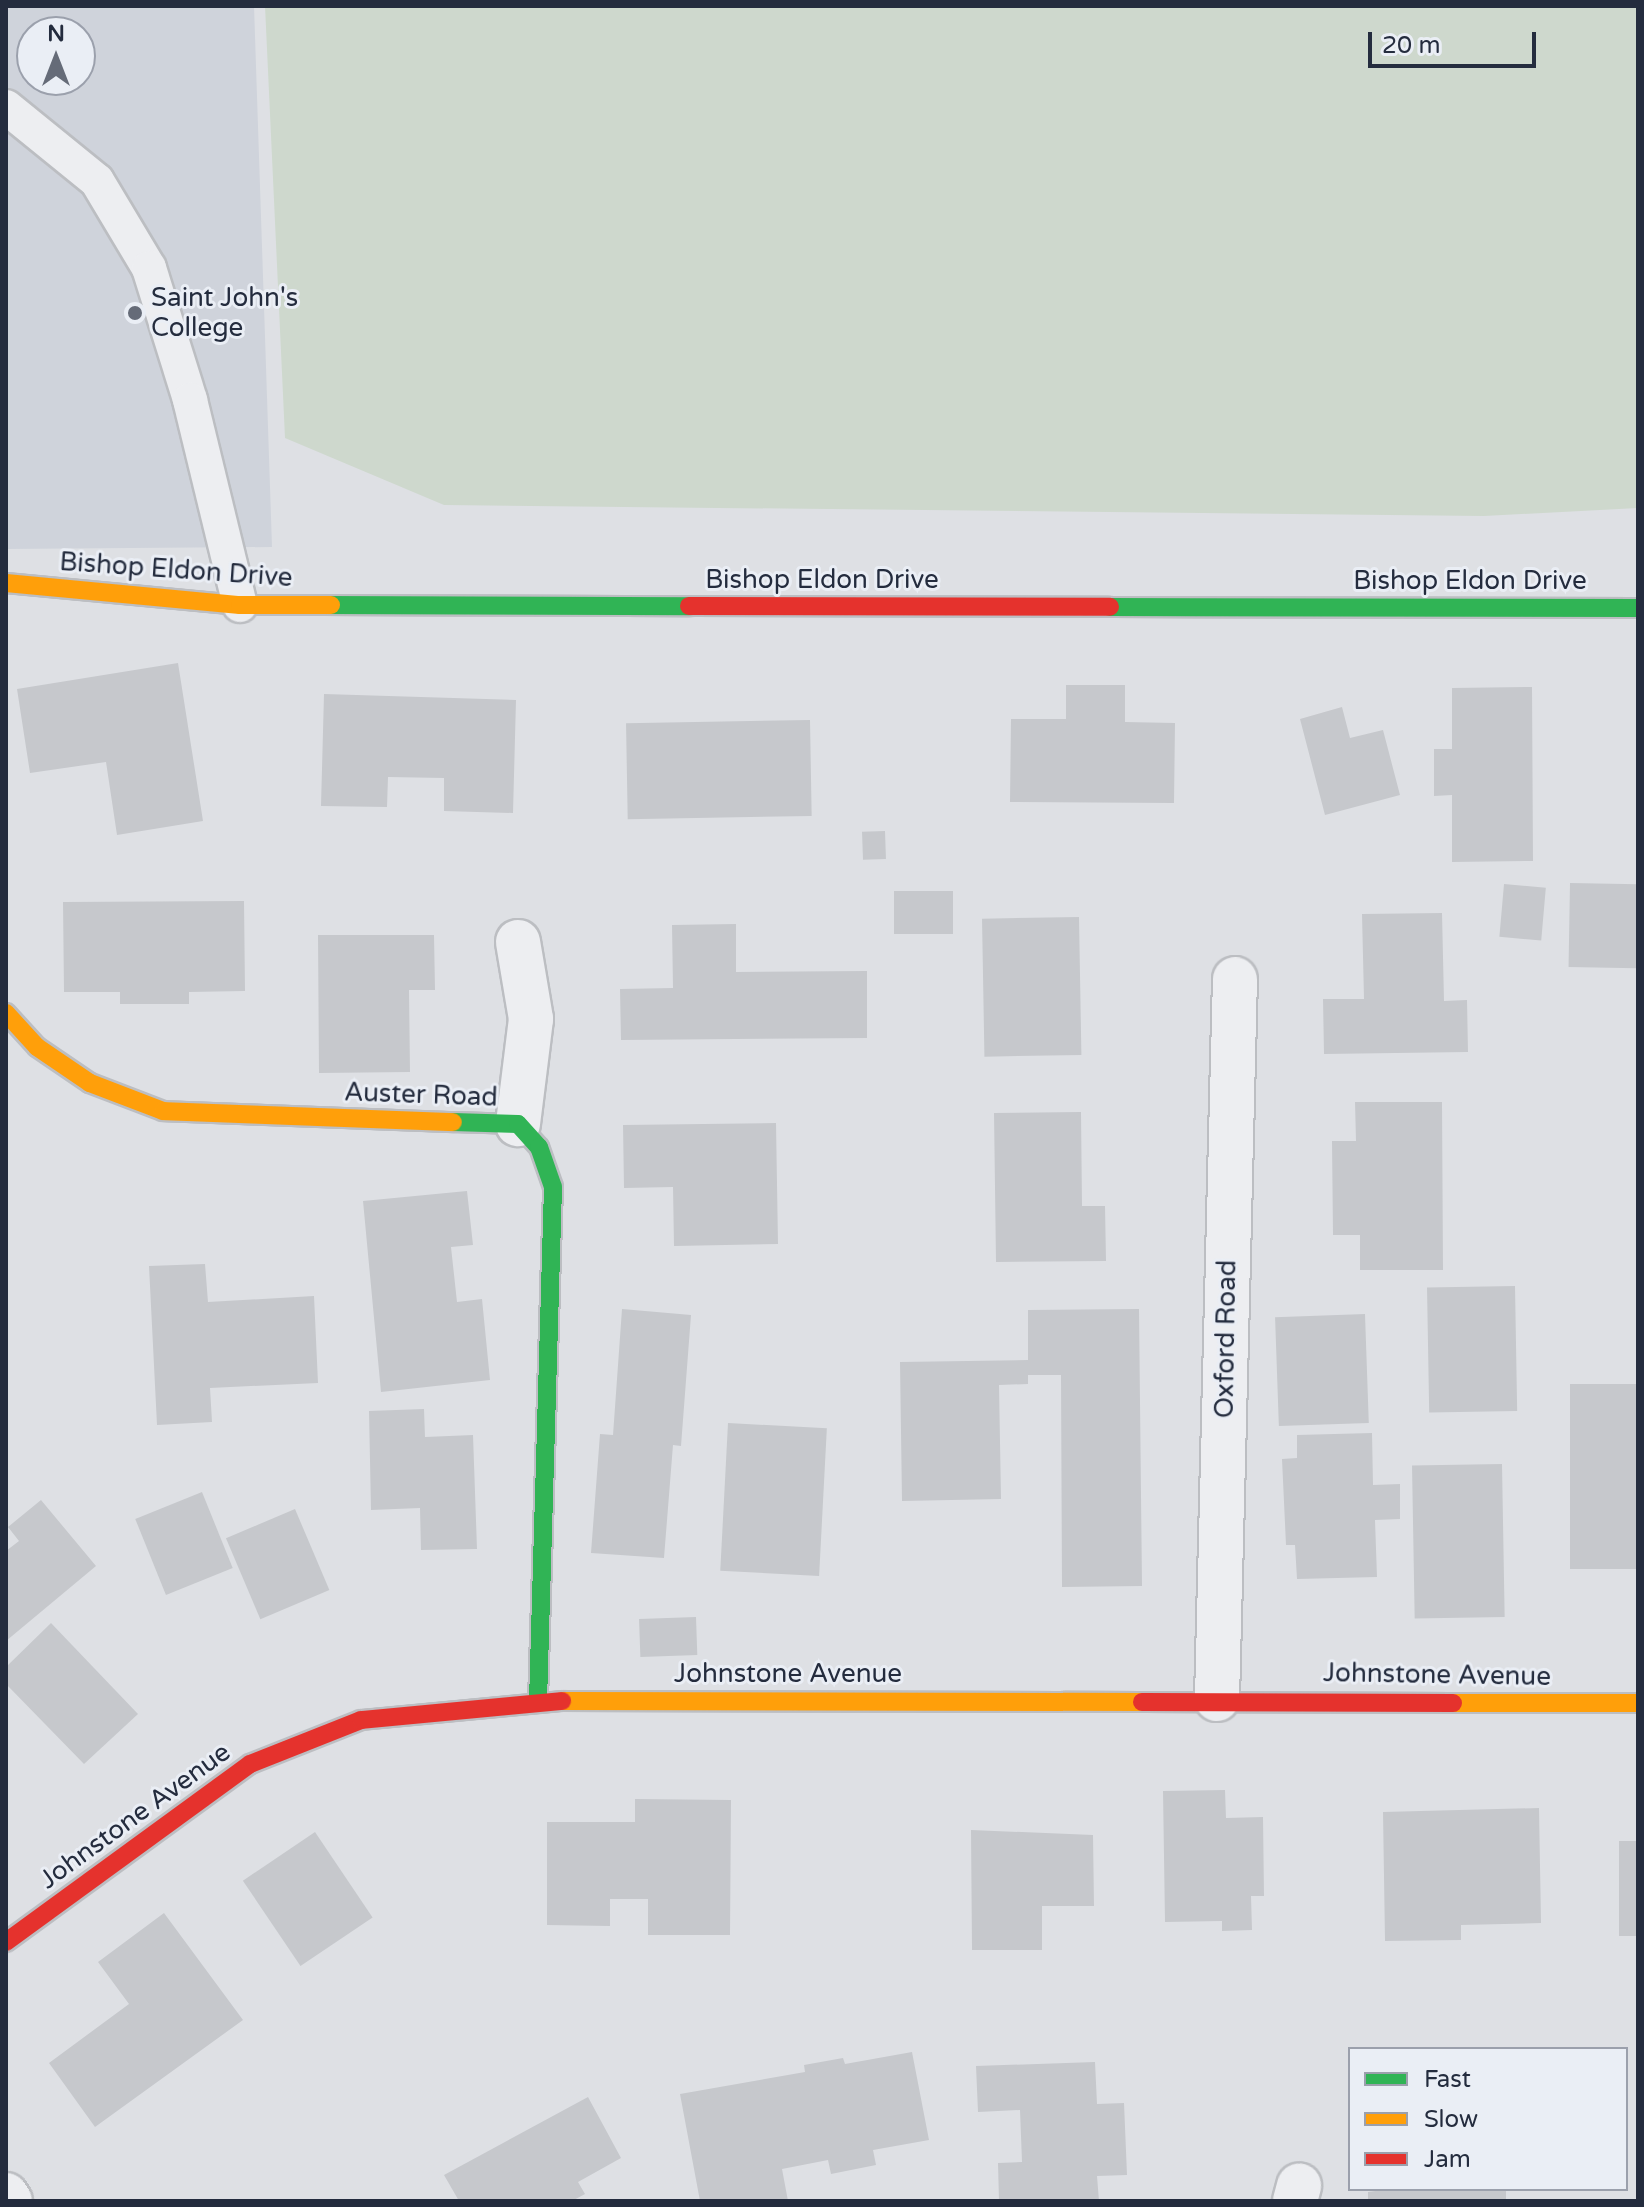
<!DOCTYPE html>
<style>
body{margin:0}
#map{position:relative;width:1644px;height:2207px;overflow:hidden;background:#dee0e4;font-family:"Varela Round",sans-serif}
div>[style]{position:absolute}
.built>*{inset:0;background:#cfd3db}
.green>*{inset:0;background:#ced8cd}
.building>*{inset:0;background:#c6c8cc;transform-origin:0 0}
.roads{filter:drop-shadow(2px 0 #bcbec2) drop-shadow(-2px 0 #bcbec2) drop-shadow(0 2px #bcbec2) drop-shadow(0 -2px #bcbec2)}
.lane>*{height:34px;margin:-17px;padding:0 17px;transform-origin:17px;border-radius:17px;background:#edeef1}
.street>*{height:44px;margin:-22px;padding:0 22px;transform-origin:22px;border-radius:22px;background:#edeef1}
.fast>*{height:18px;margin:-9px;padding:0 9px;transform-origin:9px;border-radius:9px;background:#30b455}
.slow>*{height:18px;margin:-9px;padding:0 9px;transform-origin:9px;border-radius:9px;background:#ff9f0a}
.jam>*{height:18px;margin:-9px;padding:0 9px;transform-origin:9px;border-radius:9px;background:#e5322d}
.dots>*{width:22px;height:22px;translate:-50% -50%;box-sizing:border-box;border:4px solid #eaeef5;border-radius:50%}
span{translate:-50% -50%;white-space:nowrap;text-align:center;line-height:1.15;-webkit-text-stroke:6px #eaeef5;paint-order:stroke}
.poi-label{font-size:26px;color:#242c3e}
.left{translate:0 -50%;text-align:left}
.street-label{font-size:26px;color:#242c3e}
.frame{position:absolute;inset:0;border:8px solid #242c3e;pointer-events:none}
.legend{position:absolute;left:1348px;top:2047px;width:280px;height:144px;box-sizing:border-box;background:#eaeef5;border:2px solid #9ba0ac;margin:0;padding:10px 14px;list-style:none;font-size:24px;color:#242c3e}
.legend li{display:flex;align-items:center;gap:16px;height:40px}
.legend b{width:40px;border:2px solid #9ba0ac}
.north{position:absolute;left:16px;top:16px;width:80px;height:80px;box-sizing:border-box;background:#eaeef5;border:2px solid #9ba0ac;border-radius:50%;rotate:0deg;font-size:22px;font-weight:700;line-height:32px;text-align:center;color:#242c3e}
.north::after{content:'';display:block;margin:auto;width:28px;height:36px;background:#656b78;clip-path:polygon(50% 0,100% 100%,50% 72%,0 100%)}
.scale{position:absolute;left:1368px;top:32px;width:168px;height:36px;box-sizing:border-box;border:4px solid #242c3e;border-top:0;padding-left:10px;font-size:24px;line-height:28px;white-space:nowrap;color:#242c3e;-webkit-text-stroke:6px #eaeef5;paint-order:stroke}
</style>
<div id="map">
<div class="built">
<i style="clip-path:polygon(evenodd,6px 6px,254px 6px,272px 547px,6px 549px,6px 6px,32px 32px,80px 32px,80px 80px,32px 80px,32px 32px)"></i>
</div>
<div class="green">
<i style="clip-path:polygon(265px 6px,1638px 6px,1638px 508px,1484px 516px,444px 505px,285px 438px)"></i>
</div>
<div class="building">
<i style="clip-path:polygon(178px 663px,203px 821px,117px 835px,106px 762px,30px 773px,17px 689px)"></i>
<i style="clip-path:polygon(1066px 685px,1125px 685px,1125px 722px,1175px 723px,1174px 803px,1010px 802px,1011px 719px,1066px 719px)"></i>
<i style="clip-path:polygon(1532px 687px,1533px 861px,1452px 862px,1452px 795px,1434px 796px,1434px 749px,1452px 749px,1452px 688px)"></i>
<i style="clip-path:polygon(324px 694px,516px 700px,513px 813px,444px 811px,444px 778px,388px 777px,387px 807px,321px 806px)"></i>
<i style="clip-path:polygon(1342px 707px,1350px 738px,1383px 730px,1400px 795px,1325px 815px,1300px 719px)"></i>
<i style="left:810px;top:720px;width:96px;height:184px;rotate:89deg"></i>
<i style="left:885px;top:831px;width:28px;height:23px;rotate:88deg"></i>
<i style="left:1570px;top:883px;width:68px;height:84px;rotate:1deg"></i>
<i style="left:1504px;top:884px;width:42px;height:53px;rotate:5deg"></i>
<i style="left:894px;top:891px;width:59px;height:43px"></i>
<i style="clip-path:polygon(244px 901px,245px 991px,189px 992px,189px 1004px,120px 1004px,120px 992px,64px 992px,63px 902px)"></i>
<i style="clip-path:polygon(1442px 913px,1444px 1001px,1467px 1000px,1468px 1052px,1324px 1054px,1323px 999px,1364px 999px,1362px 914px)"></i>
<i style="left:1079px;top:917px;width:138px;height:97px;rotate:89deg"></i>
<i style="clip-path:polygon(736px 924px,736px 972px,867px 971px,867px 1038px,621px 1040px,620px 989px,673px 988px,672px 925px)"></i>
<i style="clip-path:polygon(318px 935px,434px 935px,435px 990px,409px 990px,410px 1072px,319px 1073px)"></i>
<i style="clip-path:polygon(1355px 1102px,1442px 1102px,1443px 1270px,1360px 1270px,1360px 1235px,1333px 1235px,1332px 1141px,1356px 1141px)"></i>
<i style="clip-path:polygon(1081px 1112px,1082px 1206px,1105px 1206px,1106px 1261px,996px 1262px,994px 1113px)"></i>
<i style="clip-path:polygon(776px 1123px,778px 1244px,674px 1246px,673px 1187px,624px 1188px,623px 1125px)"></i>
<i style="clip-path:polygon(467px 1191px,473px 1245px,451px 1247px,457px 1302px,482px 1299px,490px 1380px,381px 1392px,363px 1201px)"></i>
<i style="clip-path:polygon(205px 1264px,208px 1302px,314px 1296px,318px 1383px,210px 1388px,212px 1422px,157px 1425px,149px 1266px)"></i>
<i style="left:1515px;top:1286px;width:125px;height:88px;rotate:89deg"></i>
<i style="clip-path:polygon(622px 1309px,691px 1315px,681px 1446px,673px 1445px,664px 1558px,591px 1553px,600px 1434px,613px 1435px)"></i>
<i style="clip-path:polygon(1139px 1309px,1142px 1586px,1062px 1587px,1061px 1375px,1028px 1375px,1028px 1384px,999px 1385px,1001px 1499px,902px 1501px,900px 1362px,1028px 1360px,1028px 1310px)"></i>
<i style="left:1365px;top:1314px;width:109px;height:90px;rotate:88deg"></i>
<i style="left:1638px;top:1384px;width:185px;height:68px;rotate:90deg"></i>
<i style="clip-path:polygon(424px 1409px,425px 1437px,473px 1435px,477px 1549px,421px 1550px,420px 1508px,371px 1510px,369px 1411px)"></i>
<i style="left:728px;top:1423px;width:99px;height:148px;rotate:3deg"></i>
<i style="clip-path:polygon(1372px 1433px,1373px 1485px,1400px 1484px,1400px 1519px,1375px 1520px,1377px 1577px,1297px 1579px,1295px 1545px,1286px 1545px,1282px 1459px,1297px 1458px,1297px 1435px)"></i>
<i style="left:1502px;top:1464px;width:153px;height:90px;rotate:89deg"></i>
<i style="left:202px;top:1492px;width:82px;height:72px;rotate:68deg"></i>
<i style="clip-path:polygon(41px 1500px,96px 1566px,6px 1641px,6px 1551px,19px 1541px,8px 1527px)"></i>
<i style="left:295px;top:1509px;width:88px;height:75px;rotate:67deg"></i>
<i style="left:696px;top:1617px;width:38px;height:57px;rotate:88deg"></i>
<i style="clip-path:polygon(51px 1623px,138px 1714px,84px 1764px,6px 1684px,6px 1667px)"></i>
<i style="clip-path:polygon(1225px 1790px,1226px 1818px,1263px 1817px,1264px 1896px,1251px 1896px,1252px 1930px,1222px 1931px,1222px 1921px,1165px 1922px,1163px 1791px)"></i>
<i style="clip-path:polygon(635px 1799px,731px 1800px,730px 1935px,648px 1935px,648px 1899px,610px 1899px,610px 1926px,547px 1925px,547px 1822px,635px 1822px)"></i>
<i style="clip-path:polygon(1539px 1808px,1541px 1923px,1461px 1925px,1461px 1940px,1385px 1941px,1383px 1812px)"></i>
<i style="clip-path:polygon(971px 1830px,1093px 1835px,1094px 1906px,1042px 1906px,1042px 1950px,972px 1950px)"></i>
<i style="left:315px;top:1832px;width:103px;height:87px;rotate:56deg"></i>
<i style="left:1619px;top:1841px;width:19px;height:95px"></i>
<i style="clip-path:polygon(164px 1913px,243px 2020px,95px 2127px,49px 2063px,129px 2004px,98px 1962px)"></i>
<i style="clip-path:polygon(912px 2052px,929px 2140px,873px 2150px,876px 2165px,831px 2174px,828px 2160px,782px 2169px,788px 2201px,700px 2201px,680px 2094px,805px 2072px,804px 2065px,843px 2058px,845px 2064px)"></i>
<i style="clip-path:polygon(1095px 2062px,1097px 2104px,1124px 2103px,1127px 2175px,1097px 2176px,1099px 2201px,999px 2201px,998px 2163px,1022px 2162px,1020px 2110px,978px 2112px,976px 2066px)"></i>
<i style="clip-path:polygon(588px 2097px,621px 2158px,578px 2182px,585px 2194px,572px 2201px,459px 2201px,444px 2175px)"></i>
<i style="clip-path:polygon(1390px 2189px,1506px 2189px,1506px 2201px,1368px 2201px,1368px 2192px)"></i>
</div>
<div class="roads">
<div class="lane">
<i style="left:6px;top:107px;width:117px;rotate:39.1deg"></i>
<i style="left:97px;top:181px;width:101px;rotate:59.1deg"></i>
<i style="left:149px;top:268px;width:138px;rotate:72.7deg"></i>
<i style="left:190px;top:400px;width:211px;rotate:76.3deg"></i>
</div>
<div class="street">
<i style="left:518px;top:942px;width:78px;rotate:80.4deg"></i>
<i style="left:531px;top:1019px;width:106px;rotate:97.1deg"></i>
<i style="left:1217px;top:1699px;width:720px;rotate:-88.57deg"></i>
<i style="left:6px;top:2195px;width:7px;rotate:56deg"></i>
<i style="left:1295px;top:2201px;width:16px;rotate:-75deg"></i>
</div>
<div class="fast">
<i style="left:331px;top:605px;width:358px;rotate:0.2deg"></i>
<i style="left:1110px;top:607px;width:528px;rotate:0.11deg"></i>
<i style="left:453px;top:1122px;width:65px;rotate:1.8deg"></i>
<i style="left:518px;top:1124px;width:31px;rotate:48deg"></i>
<i style="left:539px;top:1147px;width:42px;rotate:70.7deg"></i>
<i style="left:553px;top:1187px;width:514px;rotate:91.67deg"></i>
</div>
<div class="slow">
<i style="left:6px;top:583px;width:235px;rotate:5.4deg"></i>
<i style="left:240px;top:605px;width:91px"></i>
<i style="left:6px;top:1013px;width:46px;rotate:47.6deg"></i>
<i style="left:37px;top:1047px;width:64px;rotate:34.2deg"></i>
<i style="left:90px;top:1083px;width:78px;rotate:21deg"></i>
<i style="left:163px;top:1111px;width:290px;rotate:2.2deg"></i>
<i style="left:562px;top:1701px;width:580px;rotate:0.1deg"></i>
<i style="left:1453px;top:1703px;width:185px"></i>
</div>
<div class="jam">
<i style="left:689px;top:606px;width:421px;rotate:0.1deg"></i>
<i style="left:1142px;top:1702px;width:311px;rotate:0.2deg"></i>
<i style="left:6px;top:1942px;width:302px;rotate:-36.1deg"></i>
<i style="left:250px;top:1764px;width:119px;rotate:-21.6deg"></i>
<i style="left:361px;top:1720px;width:202px;rotate:-5.4deg"></i>
</div>
</div>
<div class="dots">
<i style="left:135px;top:313px;background:#656b78"></i>
</div>
<div class="poi-label">
<span class="left" style="left:151px;top:313px">Saint John's<br>College</span>
</div>
<div class="street-label">
<span style="left:176px;top:570px;rotate:4deg">Bishop Eldon Drive</span>
<span style="left:822px;top:580px">Bishop Eldon Drive</span>
<span style="left:1470px;top:581px">Bishop Eldon Drive</span>
<span style="left:421px;top:1095px;rotate:2deg">Auster Road</span>
<span style="left:1226px;top:1339px;rotate:-89deg">Oxford Road</span>
<span style="left:788px;top:1674px">Johnstone Avenue</span>
<span style="left:1437px;top:1675px;rotate:1deg">Johnstone Avenue</span>
<span style="left:135px;top:1816px;rotate:-36deg">Johnstone Avenue</span>
</div>
<div class="frame"></div>
<ul class="legend">
<li><b style="height:10px;background:#30b455"></b>Fast</li>
<li><b style="height:10px;background:#ff9f0a"></b>Slow</li>
<li><b style="height:10px;background:#e5322d"></b>Jam</li>
</ul>
<div class="north">N</div>
<div class="scale">20 m</div>
</div>
